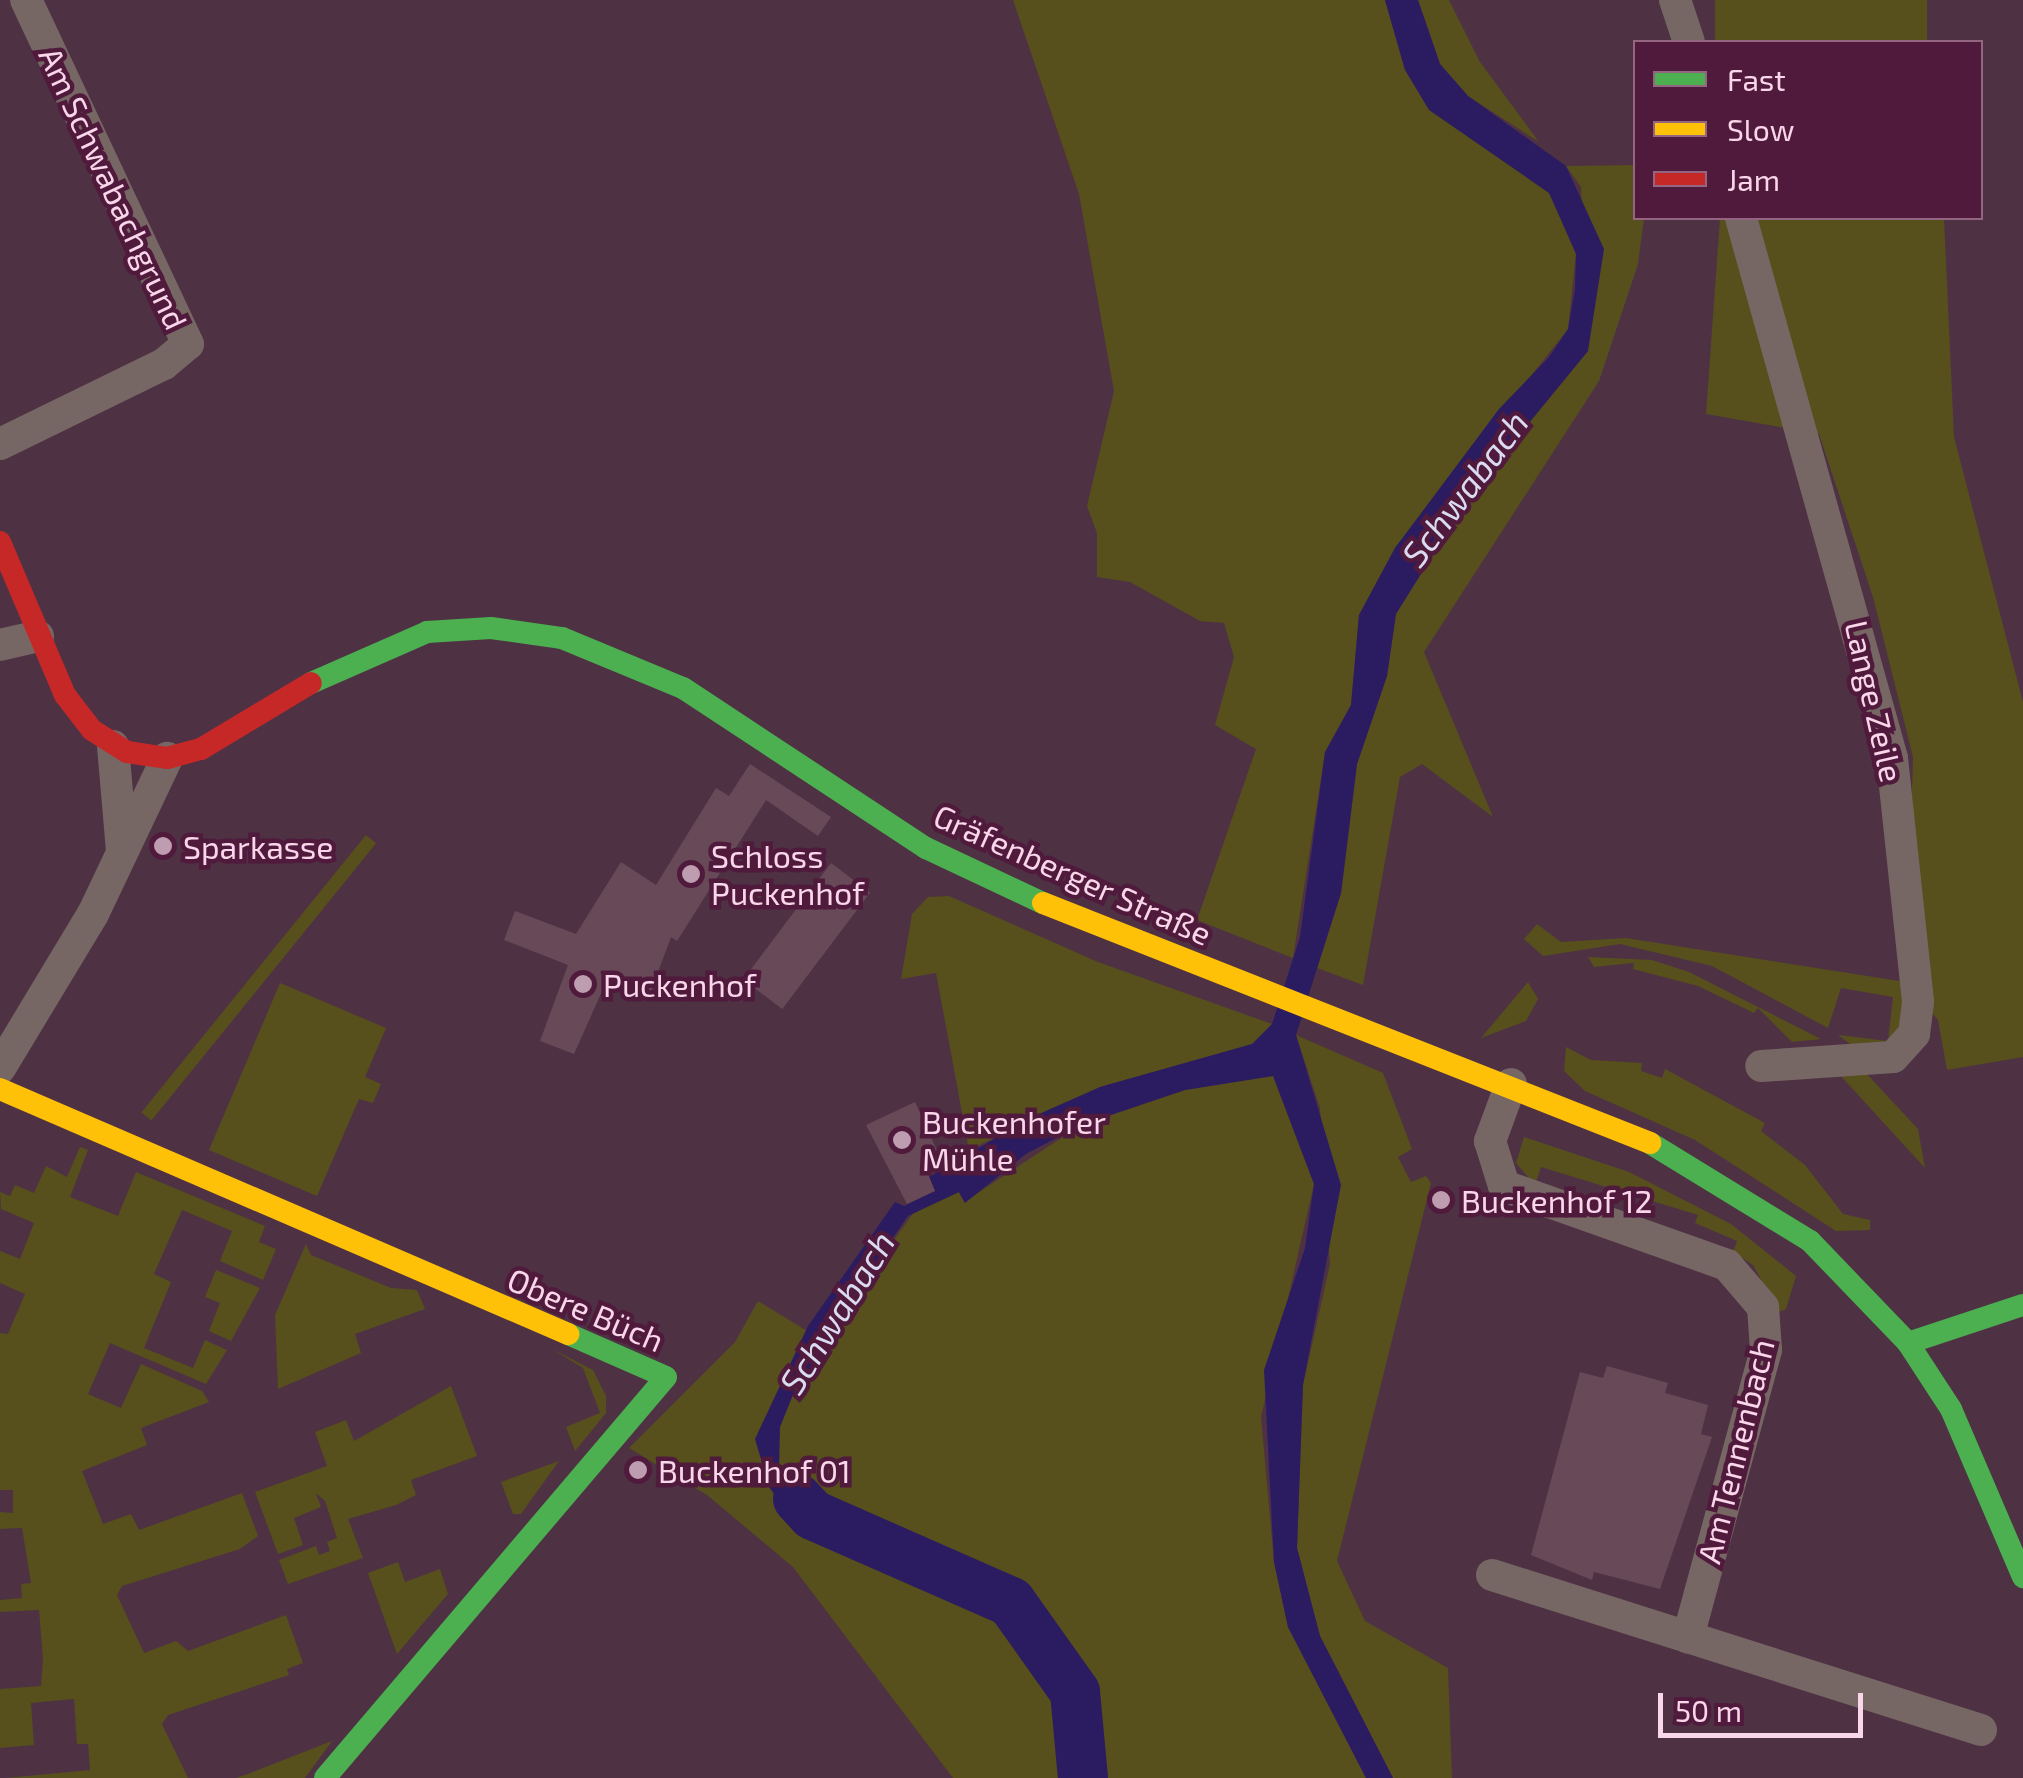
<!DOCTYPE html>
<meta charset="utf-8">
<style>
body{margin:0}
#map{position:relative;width:2023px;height:1778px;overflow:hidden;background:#4e3244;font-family:"Exo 2",sans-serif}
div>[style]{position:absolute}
.green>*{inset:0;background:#574f1c;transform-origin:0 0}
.water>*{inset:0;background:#2b1c61}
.river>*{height:50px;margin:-25px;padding:0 25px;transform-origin:25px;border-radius:25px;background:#2b1c61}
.building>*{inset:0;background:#684958;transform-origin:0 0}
.street>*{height:32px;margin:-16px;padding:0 16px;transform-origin:16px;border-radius:16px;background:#776764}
.fast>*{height:22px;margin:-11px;padding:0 11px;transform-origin:11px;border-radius:11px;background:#4caf50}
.slow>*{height:22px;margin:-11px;padding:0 11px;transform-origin:11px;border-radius:11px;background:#ffc107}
.jam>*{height:22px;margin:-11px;padding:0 11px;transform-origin:11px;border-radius:11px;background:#c62828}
.dots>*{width:28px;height:28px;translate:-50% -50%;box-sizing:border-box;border:5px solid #501a3c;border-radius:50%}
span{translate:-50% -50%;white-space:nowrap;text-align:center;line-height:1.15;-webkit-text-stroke:9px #501a3c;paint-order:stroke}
.street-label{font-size:32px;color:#f9d6e9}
.poi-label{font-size:32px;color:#f9d6e9}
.left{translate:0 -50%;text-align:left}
.water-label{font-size:35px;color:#dadbf1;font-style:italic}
.legend{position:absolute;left:1633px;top:40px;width:350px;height:180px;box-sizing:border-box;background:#501a3c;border:2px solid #946581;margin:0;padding:12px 18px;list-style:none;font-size:30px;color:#f9d6e9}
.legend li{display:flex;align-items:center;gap:20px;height:50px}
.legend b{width:50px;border:2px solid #946581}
.scale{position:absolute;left:1658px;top:1693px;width:205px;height:45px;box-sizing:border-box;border:5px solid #f9d6e9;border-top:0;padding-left:12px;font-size:30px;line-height:35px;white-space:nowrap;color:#f9d6e9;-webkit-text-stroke:8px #501a3c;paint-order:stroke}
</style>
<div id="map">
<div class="green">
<i style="clip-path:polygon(1013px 0,1385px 0,1405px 70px,1549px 193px,1566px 219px,1576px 254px,1568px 329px,1395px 548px,1359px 615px,1351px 705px,1325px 753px,1293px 958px,1197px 920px,1256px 749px,1215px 725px,1234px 657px,1224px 623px,1200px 621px,1130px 582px,1097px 577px,1097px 533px,1087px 506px,1114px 391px,1079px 194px)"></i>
<i style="clip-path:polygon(1418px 0,1449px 0,1480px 62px,1539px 142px,1468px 96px,1440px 64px)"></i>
<i style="left:1715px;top:0;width:212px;height:45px"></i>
<i style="clip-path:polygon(1635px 165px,1636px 218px,1644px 218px,1638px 264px,1599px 381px,1424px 652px,1493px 817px,1422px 764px,1400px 777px,1363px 985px,1317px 968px,1341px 893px,1357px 764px,1387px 676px,1396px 614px,1470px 495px,1588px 351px,1581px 187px,1566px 166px)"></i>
<i style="clip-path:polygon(1720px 218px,1944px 218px,1954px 437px,2023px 702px,2023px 1057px,1947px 1070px,1938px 1020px,1907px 984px,1901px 1040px,1865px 1055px,1838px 1035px,1888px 1041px,1893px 997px,1841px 988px,1828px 1028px,1712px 966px,1620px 944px,1543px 956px,1524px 939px,1537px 924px,1561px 942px,1626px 938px,1906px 982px,1913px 757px,1873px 597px,1819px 434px,1706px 414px)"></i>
<i style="left:366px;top:835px;width:13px;height:357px;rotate:39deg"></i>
<i style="clip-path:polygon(949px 896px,1098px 962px,1272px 1024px,1253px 1044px,1100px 1087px,969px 1150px,936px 973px,901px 979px,912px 914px,928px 897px)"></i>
<i style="clip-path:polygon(1588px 957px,1652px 960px,1689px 972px,1821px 1039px,1792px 1042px,1758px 1008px,1754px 1013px,1698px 986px,1633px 969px,1634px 963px,1594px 967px)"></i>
<i style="clip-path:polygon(1528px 982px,1538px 999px,1526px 1021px,1481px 1038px)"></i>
<i style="clip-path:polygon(280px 983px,386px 1028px,365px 1077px,381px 1084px,373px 1103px,359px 1099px,317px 1196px,209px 1150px)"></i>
<i style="clip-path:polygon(1296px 1035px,1383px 1073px,1412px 1149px,1398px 1157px,1411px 1182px,1426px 1176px,1431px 1183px,1337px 1561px,1365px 1621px,1448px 1668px,1452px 1778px,1393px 1778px,1320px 1636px,1297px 1548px,1303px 1385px,1330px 1264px,1320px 1108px)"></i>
<i style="clip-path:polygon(1566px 1047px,1591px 1060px,1642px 1063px,1641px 1071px,1662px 1078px,1665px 1069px,1765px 1123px,1761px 1131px,1805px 1165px,1843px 1214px,1870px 1220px,1870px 1230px,1836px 1231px,1695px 1140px,1585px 1091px,1564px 1071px)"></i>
<i style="clip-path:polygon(1866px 1073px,1918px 1129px,1925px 1168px,1839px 1074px)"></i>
<i style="clip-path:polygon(1273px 1075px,1314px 1184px,1261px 1417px,1274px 1562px,1288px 1627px,1366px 1778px,953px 1778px,793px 1567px,707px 1495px,629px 1448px,735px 1342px,758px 1301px,822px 1340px,914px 1212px,959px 1192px,964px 1202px,1081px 1125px,1185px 1090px)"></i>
<i style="clip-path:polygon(1524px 1137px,1629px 1172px,1731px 1224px,1796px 1276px,1786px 1309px,1779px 1312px,1753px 1265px,1733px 1252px,1737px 1241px,1695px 1223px,1698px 1215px,1541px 1167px,1535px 1185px,1516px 1163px)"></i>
<i style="clip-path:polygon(80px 1147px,88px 1150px,70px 1197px,118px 1216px,136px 1172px,265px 1226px,259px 1242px,276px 1249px,263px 1280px,220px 1261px,232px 1231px,182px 1210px,154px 1274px,171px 1282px,144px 1348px,193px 1368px,205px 1340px,227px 1350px,206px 1384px,110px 1343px,88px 1394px,121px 1408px,141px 1364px,202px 1391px,209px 1402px,141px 1428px,147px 1445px,82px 1471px,103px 1524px,131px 1514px,139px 1530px,242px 1493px,258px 1536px,240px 1549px,122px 1586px,117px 1595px,144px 1653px,176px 1641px,188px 1651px,286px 1615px,303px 1663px,287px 1669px,289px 1675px,168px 1715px,162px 1724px,188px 1778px,6px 1778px,90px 1770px,88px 1744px,77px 1744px,74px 1699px,31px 1703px,34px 1745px,0 1748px,0 1689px,41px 1686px,43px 1659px,39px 1610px,0 1612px,0 1600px,22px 1598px,21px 1584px,31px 1583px,22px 1528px,0 1529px,0 1512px,13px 1513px,13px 1490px,0 1490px,0 1333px,8px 1334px,25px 1294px,0 1283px,0 1251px,20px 1259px,34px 1223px,1px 1209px,0 1192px,10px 1196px,15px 1185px,34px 1193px,46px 1166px,67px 1177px)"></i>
<i style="clip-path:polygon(306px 1244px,311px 1255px,391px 1288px,417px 1290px,425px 1309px,355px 1334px,361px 1353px,278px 1389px,275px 1315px)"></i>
<i style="clip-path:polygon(216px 1270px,260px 1288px,231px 1341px,209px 1331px,220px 1303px,205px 1297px)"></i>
<i style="clip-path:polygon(552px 1349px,593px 1370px,606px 1396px,606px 1413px,575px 1451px,566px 1427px,600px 1413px,583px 1368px)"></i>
<i style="clip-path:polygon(451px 1386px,477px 1456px,411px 1480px,416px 1495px,396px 1505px,348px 1519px,363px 1558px,288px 1584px,279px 1560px,316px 1546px,319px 1555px,330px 1551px,327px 1542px,337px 1538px,325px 1501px,316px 1493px,321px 1507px,294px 1518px,303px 1545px,278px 1554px,255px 1492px,327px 1466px,315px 1432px,346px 1420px,354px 1441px)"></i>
<i style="clip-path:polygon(559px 1461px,521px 1514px,513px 1514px,501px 1482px)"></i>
<i style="clip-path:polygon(398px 1562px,405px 1582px,440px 1569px,448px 1594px,397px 1654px,368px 1573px)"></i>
<i style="clip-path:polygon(332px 1741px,305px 1778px,236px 1778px,245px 1775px)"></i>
</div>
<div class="water">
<i style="clip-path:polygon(1385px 0,1418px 0,1440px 64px,1468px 96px,1566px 166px,1604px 249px,1588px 351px,1470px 495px,1396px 614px,1387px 676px,1357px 764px,1341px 893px,1296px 1035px,1341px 1185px,1303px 1385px,1297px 1548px,1320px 1636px,1393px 1778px,1366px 1778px,1288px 1627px,1274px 1562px,1264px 1370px,1305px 1248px,1314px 1184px,1273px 1076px,1185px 1090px,1081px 1125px,1026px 1154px,965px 1203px,959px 1192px,908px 1216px,822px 1340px,813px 1372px,799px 1380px,780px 1427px,779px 1469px,856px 1530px,821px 1527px,786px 1510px,769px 1487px,755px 1439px,808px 1326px,895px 1202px,904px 1206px,935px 1191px,929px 1177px,1030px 1118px,1100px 1087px,1252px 1044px,1272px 1024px,1300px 937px,1325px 752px,1351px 705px,1359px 615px,1395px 548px,1499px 409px,1549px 357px,1568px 329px,1575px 289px,1576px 254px,1549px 193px,1429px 110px,1405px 70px)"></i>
</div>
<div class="river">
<i style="left:798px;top:1499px;width:22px;rotate:47deg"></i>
<i style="left:813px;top:1515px;width:216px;rotate:23.7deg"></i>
<i style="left:1011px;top:1602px;width:110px;rotate:54.6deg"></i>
<i style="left:1075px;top:1692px;width:86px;rotate:84.7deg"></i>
</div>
<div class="building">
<i style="clip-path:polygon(750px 764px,831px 817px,818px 836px,766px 800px,677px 941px,671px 937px,649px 996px,607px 980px,574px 1054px,540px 1041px,568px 965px,504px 940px,515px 911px,576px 934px,621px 862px,656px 885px,716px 788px,729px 796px)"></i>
<i style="left:831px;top:863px;width:49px;height:146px;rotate:37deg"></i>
<i style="clip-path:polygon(915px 1102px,939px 1155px,923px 1162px,935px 1191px,907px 1204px,866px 1125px)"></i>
<i style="clip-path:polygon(1607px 1366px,1668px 1383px,1665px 1393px,1708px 1405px,1701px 1434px,1712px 1437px,1660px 1589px,1594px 1572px,1592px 1580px,1531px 1555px,1580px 1372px,1603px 1378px)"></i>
</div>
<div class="street">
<i style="left:1675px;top:0;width:44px;rotate:71.6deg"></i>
<i style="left:1741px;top:218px;width:561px;rotate:74.38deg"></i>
<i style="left:1892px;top:758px;width:245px;rotate:83.9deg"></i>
<i style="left:1918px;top:1002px;width:32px;rotate:97deg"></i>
<i style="left:1914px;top:1034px;width:31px;rotate:132deg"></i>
<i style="left:1893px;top:1057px;width:132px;rotate:176.1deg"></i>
<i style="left:0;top:444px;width:182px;rotate:-26deg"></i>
<i style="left:164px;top:364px;width:31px;rotate:-40deg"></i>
<i style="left:188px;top:344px;width:380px;rotate:-115.2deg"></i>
<i style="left:0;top:645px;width:39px;rotate:-13deg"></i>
<i style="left:113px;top:746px;width:104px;rotate:85.1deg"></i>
<i style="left:0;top:1068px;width:180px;rotate:-58.9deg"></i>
<i style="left:93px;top:914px;width:173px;rotate:-64.6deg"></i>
<i style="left:1511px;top:1084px;width:61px;rotate:110.2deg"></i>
<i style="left:1490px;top:1141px;width:47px;rotate:72.7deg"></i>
<i style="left:1504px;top:1186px;width:237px;rotate:19.5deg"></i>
<i style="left:1727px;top:1265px;width:55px;rotate:49.4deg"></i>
<i style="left:1763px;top:1307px;width:43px;rotate:86deg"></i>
<i style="left:1766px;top:1350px;width:298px;rotate:105.2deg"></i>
<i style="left:1492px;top:1575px;width:513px;rotate:17.59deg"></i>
</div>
<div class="fast">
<i style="left:311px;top:683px;width:127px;rotate:-23.7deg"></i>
<i style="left:427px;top:632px;width:64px;rotate:-3.6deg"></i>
<i style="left:491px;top:628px;width:72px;rotate:8deg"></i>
<i style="left:562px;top:638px;width:131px;rotate:22.5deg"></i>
<i style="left:683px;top:688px;width:291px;rotate:33.4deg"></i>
<i style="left:926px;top:848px;width:129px;rotate:25.2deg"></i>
<i style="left:1650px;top:1143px;width:188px;rotate:31.5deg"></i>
<i style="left:1810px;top:1241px;width:141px;rotate:46.1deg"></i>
<i style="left:1908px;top:1343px;width:79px;rotate:56.9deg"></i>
<i style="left:1951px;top:1409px;width:183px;rotate:66.8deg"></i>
<i style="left:1908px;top:1343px;width:121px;rotate:-18.3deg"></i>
<i style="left:325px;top:1778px;width:526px;rotate:-49.62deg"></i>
<i style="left:666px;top:1377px;width:107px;rotate:-156.3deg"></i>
</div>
<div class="slow">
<i style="left:1043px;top:903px;width:653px;rotate:21.57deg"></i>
<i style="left:0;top:1089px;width:619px;rotate:23.33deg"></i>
</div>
<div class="jam">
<i style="left:0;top:542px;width:166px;rotate:67deg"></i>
<i style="left:65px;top:695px;width:44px;rotate:52.4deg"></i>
<i style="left:92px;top:730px;width:41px;rotate:32.2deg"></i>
<i style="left:127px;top:752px;width:40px;rotate:8.5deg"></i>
<i style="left:167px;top:758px;width:35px;rotate:-15deg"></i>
<i style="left:201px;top:749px;width:128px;rotate:-31deg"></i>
</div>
<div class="dots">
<i style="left:163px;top:846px;background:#bd9daf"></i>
<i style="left:691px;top:874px;background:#bd9daf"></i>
<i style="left:583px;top:984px;background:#bd9daf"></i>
<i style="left:902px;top:1140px;background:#bd9daf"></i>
<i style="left:1441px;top:1200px;background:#bd9daf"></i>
<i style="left:638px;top:1470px;background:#bd9daf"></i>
</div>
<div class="street-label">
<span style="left:114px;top:188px;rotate:65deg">Am Schwabachgrund</span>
<span style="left:1875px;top:701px;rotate:77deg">Lange Zeile</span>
<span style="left:1073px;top:874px;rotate:24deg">Gräfenberger Straße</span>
<span style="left:586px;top:1309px;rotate:23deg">Obere Büch</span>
<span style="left:1735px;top:1451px;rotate:-76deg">Am Tennenbach</span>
</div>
<div class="poi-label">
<span class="left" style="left:183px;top:846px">Sparkasse</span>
<span class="left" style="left:711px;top:874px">Schloss<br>Puckenhof</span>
<span class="left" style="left:603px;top:984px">Puckenhof</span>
<span class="left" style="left:922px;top:1140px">Buckenhofer<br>Mühle</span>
<span class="left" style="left:1461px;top:1200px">Buckenhof 12</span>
<span class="left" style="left:658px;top:1470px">Buckenhof 01</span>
</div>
<div class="water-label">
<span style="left:1464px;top:488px;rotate:-53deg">Schwabach</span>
<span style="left:836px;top:1312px;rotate:-58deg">Schwabach</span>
</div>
<ul class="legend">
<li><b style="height:12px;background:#4caf50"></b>Fast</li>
<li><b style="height:12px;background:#ffc107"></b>Slow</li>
<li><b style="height:12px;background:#c62828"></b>Jam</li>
</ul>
<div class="scale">50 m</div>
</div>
